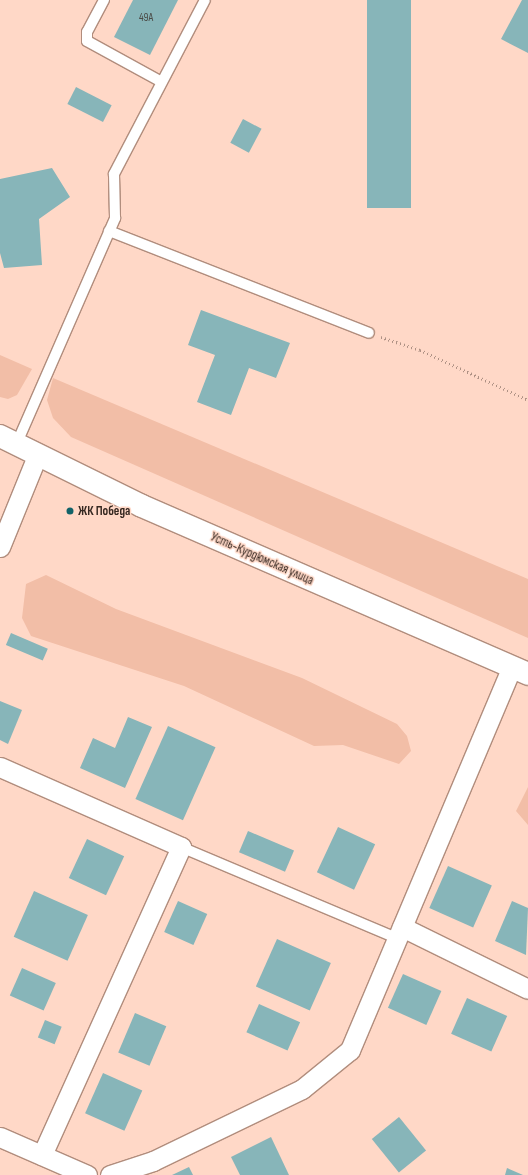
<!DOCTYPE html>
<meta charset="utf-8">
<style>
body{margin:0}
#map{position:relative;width:528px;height:1175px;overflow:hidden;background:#ffd8c7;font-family:"Sofia Sans Condensed",sans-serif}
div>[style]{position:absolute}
.green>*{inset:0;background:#f2bea7}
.building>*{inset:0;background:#87b5b9;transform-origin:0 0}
.path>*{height:2.5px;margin-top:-1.25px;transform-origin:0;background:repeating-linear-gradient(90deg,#ae9184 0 1px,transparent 0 4px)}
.roads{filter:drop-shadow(1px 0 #b18d7d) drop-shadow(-1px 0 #b18d7d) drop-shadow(0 1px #b18d7d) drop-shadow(0 -1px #b18d7d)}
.lane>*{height:10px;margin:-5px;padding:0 5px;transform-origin:5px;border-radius:5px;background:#fff}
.street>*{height:19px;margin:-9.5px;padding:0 9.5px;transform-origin:9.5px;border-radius:9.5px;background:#fff}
.primary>*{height:22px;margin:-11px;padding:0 11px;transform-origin:11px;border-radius:11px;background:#fff}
.dots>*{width:11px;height:11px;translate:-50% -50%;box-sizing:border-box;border:2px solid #ffd8c7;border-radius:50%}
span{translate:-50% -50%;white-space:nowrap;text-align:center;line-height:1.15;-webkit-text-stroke:3px #ffd8c7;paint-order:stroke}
.number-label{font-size:11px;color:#4a4b47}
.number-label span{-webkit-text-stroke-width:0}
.poi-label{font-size:13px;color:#362821;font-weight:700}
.left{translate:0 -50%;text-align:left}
.street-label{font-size:13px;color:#362821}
</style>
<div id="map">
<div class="green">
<i style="clip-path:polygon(0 355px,32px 369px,17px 395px,8px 399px,0 397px)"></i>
<i style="clip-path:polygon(53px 378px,528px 579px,528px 638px,71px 437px,53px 418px,47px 400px)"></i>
<i style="clip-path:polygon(46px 575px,116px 609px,302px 678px,397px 724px,407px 736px,411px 751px,399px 764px,343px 745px,314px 746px,184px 686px,31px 636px,22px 618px,26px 584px)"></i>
<i style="clip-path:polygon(528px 787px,528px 825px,516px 811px)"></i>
</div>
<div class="building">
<i style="clip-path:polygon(133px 0,178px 0,150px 55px,114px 37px)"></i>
<i style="left:367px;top:0;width:44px;height:208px"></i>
<i style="clip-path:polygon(522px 0,528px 0,528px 53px,501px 39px)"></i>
<i style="left:76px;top:87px;width:40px;height:19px;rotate:27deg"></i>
<i style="left:243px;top:119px;width:21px;height:27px;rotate:28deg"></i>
<i style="clip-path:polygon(52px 168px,70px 197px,39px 219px,42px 265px,4px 268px,0 253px,0 179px)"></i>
<i style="clip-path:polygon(201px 310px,290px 343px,276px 378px,249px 368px,231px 415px,197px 402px,215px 355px,188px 345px)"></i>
<i style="left:11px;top:633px;width:40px;height:13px;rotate:23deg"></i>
<i style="clip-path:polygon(0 701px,22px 710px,8px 744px,0 740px)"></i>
<i style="clip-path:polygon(128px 717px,152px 727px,125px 788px,80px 768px,93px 738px,115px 748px)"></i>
<i style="left:168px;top:726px;width:52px;height:80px;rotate:24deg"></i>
<i style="left:338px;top:827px;width:41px;height:50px;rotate:25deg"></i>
<i style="left:248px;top:831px;width:50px;height:23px;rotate:23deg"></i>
<i style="left:87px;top:839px;width:41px;height:43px;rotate:25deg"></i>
<i style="left:448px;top:866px;width:48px;height:46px;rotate:24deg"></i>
<i style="left:34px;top:891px;width:59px;height:50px;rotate:24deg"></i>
<i style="left:178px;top:901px;width:32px;height:34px;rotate:24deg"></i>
<i style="clip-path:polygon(512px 901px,528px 908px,526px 955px,495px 941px)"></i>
<i style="left:277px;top:939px;width:59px;height:52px;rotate:24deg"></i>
<i style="left:22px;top:968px;width:37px;height:30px;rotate:24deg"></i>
<i style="left:403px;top:974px;width:42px;height:37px;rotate:24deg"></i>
<i style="left:467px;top:998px;width:44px;height:39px;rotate:24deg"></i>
<i style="left:259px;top:1004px;width:45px;height:31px;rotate:24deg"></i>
<i style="left:135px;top:1013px;width:34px;height:43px;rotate:23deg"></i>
<i style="left:45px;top:1020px;width:18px;height:19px;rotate:22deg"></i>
<i style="left:103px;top:1073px;width:43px;height:44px;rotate:24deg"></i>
<i style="left:399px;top:1117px;width:43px;height:35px;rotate:51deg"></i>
<i style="clip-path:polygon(271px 1137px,289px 1175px,240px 1175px,231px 1157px)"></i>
<i style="clip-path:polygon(189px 1167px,193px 1175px,172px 1175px)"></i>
<i style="clip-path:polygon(507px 1168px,523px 1175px,505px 1175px)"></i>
</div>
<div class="path">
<i style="left:381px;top:337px;width:41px;rotate:18.4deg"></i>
<i style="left:420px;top:350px;width:119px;rotate:24.8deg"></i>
</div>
<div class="roads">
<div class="lane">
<i style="left:104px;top:0;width:36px;rotate:118deg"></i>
<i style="left:87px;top:32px;width:9px;rotate:90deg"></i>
<i style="left:87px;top:41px;width:85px;rotate:28.7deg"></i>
<i style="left:109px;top:231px;width:279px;rotate:21.4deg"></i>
<i style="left:16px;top:445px;width:248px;rotate:-66.4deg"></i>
<i style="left:115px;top:218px;width:44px;rotate:-91.3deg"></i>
<i style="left:114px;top:174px;width:196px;rotate:-62.4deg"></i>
<i style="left:181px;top:847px;width:233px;rotate:22.9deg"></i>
</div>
<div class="street">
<i style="left:0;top:547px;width:98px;rotate:-67.9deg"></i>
<i style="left:0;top:767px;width:198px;rotate:23.8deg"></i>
<i style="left:181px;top:847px;width:338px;rotate:114.3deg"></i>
<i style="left:402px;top:927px;width:140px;rotate:26.2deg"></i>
<i style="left:0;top:1137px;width:95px;rotate:23.6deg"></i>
<i style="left:110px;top:1175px;width:45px;rotate:-18deg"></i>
<i style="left:153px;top:1161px;width:165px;rotate:-25.8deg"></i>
<i style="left:302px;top:1089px;width:62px;rotate:-39.1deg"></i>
<i style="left:350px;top:1050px;width:416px;rotate:-67.1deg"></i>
</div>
<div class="primary">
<i style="left:0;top:436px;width:158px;rotate:26.2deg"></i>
<i style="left:142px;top:506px;width:421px;rotate:23.5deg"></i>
</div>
</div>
<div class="dots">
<i style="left:70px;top:511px;background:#126268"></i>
</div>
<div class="number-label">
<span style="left:146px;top:18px">49А</span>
</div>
<div class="poi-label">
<span class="left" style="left:78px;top:511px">ЖК Победа</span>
</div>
<div class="street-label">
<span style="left:262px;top:559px;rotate:24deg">Усть-Курдюмская улица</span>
</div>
</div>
